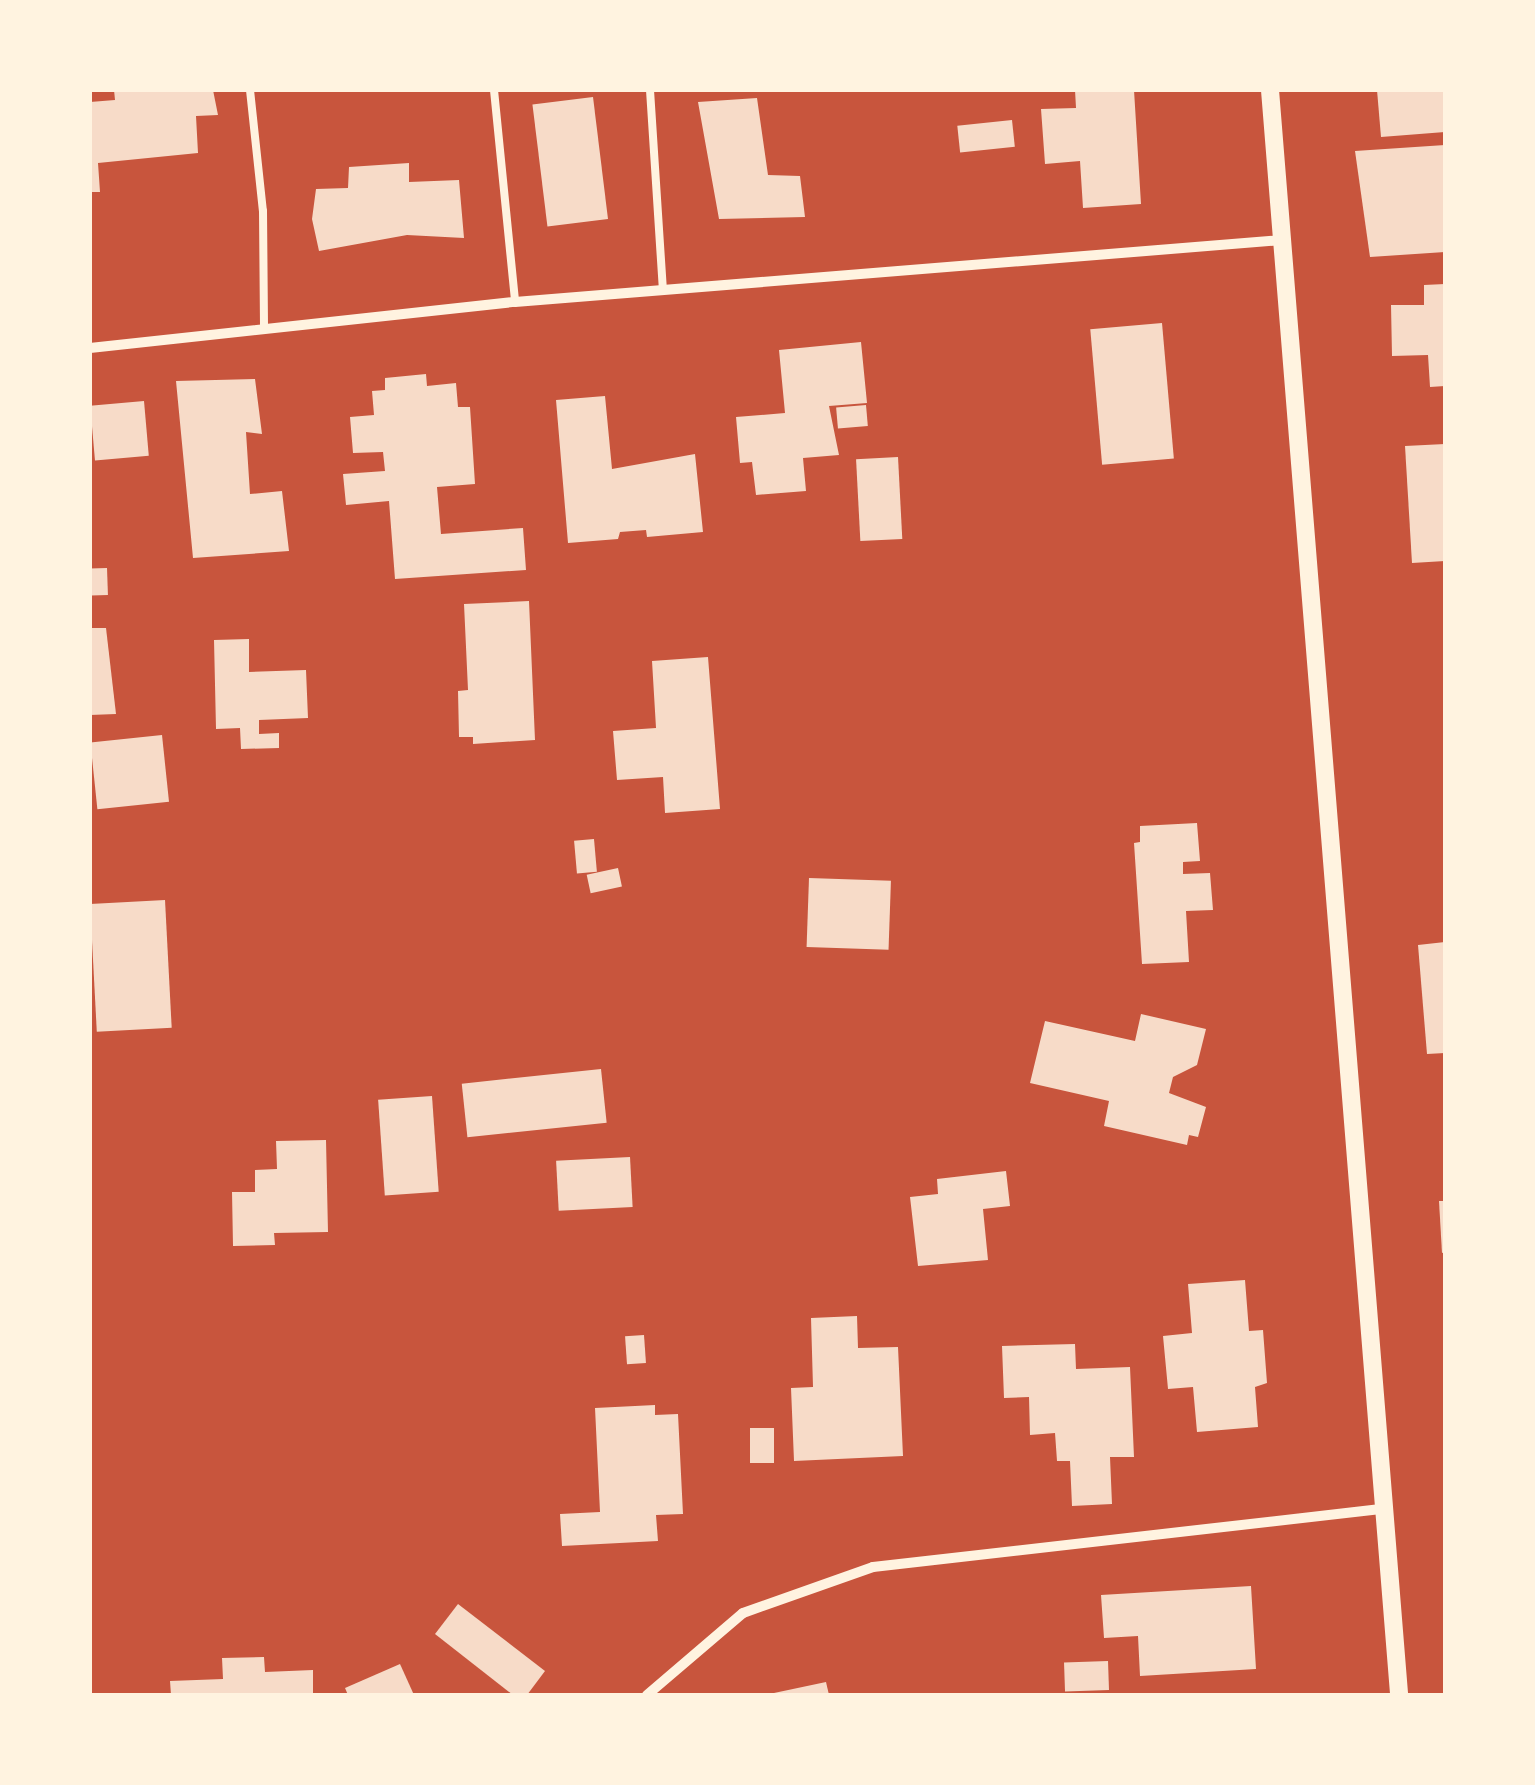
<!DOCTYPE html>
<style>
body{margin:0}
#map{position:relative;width:1535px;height:1785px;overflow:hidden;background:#c8553d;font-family:Helvetica,sans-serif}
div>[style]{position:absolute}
.building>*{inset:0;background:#f7dbc8;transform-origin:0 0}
.service>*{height:8px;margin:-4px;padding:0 4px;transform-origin:4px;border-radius:4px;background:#fff3e0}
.minor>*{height:10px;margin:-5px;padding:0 5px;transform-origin:5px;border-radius:5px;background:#fff3e0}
.tertiary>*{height:18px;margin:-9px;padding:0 9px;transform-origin:9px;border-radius:9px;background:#fff3e0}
span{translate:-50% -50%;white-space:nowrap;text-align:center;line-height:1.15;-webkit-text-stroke:9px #fff3e0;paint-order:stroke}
.frame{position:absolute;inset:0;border:92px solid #fff3e0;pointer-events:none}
</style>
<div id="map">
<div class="building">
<i style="clip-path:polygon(114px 90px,213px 90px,218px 115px,196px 116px,198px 153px,98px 163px,100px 192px,90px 192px,90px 102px,115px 100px)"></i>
<i style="clip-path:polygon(1075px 90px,1134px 90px,1141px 204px,1083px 208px,1080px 161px,1045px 164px,1041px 109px,1076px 108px)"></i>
<i style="clip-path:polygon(1377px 90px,1445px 90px,1445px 132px,1381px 137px)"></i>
<i style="left:593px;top:97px;width:123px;height:61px;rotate:83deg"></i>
<i style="clip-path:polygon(757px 98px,768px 175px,800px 176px,805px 217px,719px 219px,698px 102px)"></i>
<i style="left:1012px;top:120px;width:27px;height:55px;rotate:84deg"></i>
<i style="clip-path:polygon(1445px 145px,1445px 252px,1370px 257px,1355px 151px)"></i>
<i style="clip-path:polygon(409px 163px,409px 182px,459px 180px,464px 238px,407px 235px,319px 251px,312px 219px,316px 189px,348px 188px,349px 167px)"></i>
<i style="clip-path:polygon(1445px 284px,1445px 386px,1430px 387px,1428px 355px,1392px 356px,1391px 305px,1424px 305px,1424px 285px)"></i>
<i style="left:1162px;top:323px;width:136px;height:72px;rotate:85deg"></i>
<i style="clip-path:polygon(861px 342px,867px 403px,829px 406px,839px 455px,803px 458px,806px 491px,756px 495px,752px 462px,740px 463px,736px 417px,785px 413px,779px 350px)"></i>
<i style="clip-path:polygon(426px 374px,427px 386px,456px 383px,458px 407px,470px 407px,475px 484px,437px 487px,441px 534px,523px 528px,526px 570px,395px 579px,389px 501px,346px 505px,343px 474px,385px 471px,383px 452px,353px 453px,350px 417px,374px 415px,372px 391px,385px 390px,385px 378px)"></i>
<i style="clip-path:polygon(255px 379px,262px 434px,246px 432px,250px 494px,282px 491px,289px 551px,193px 558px,176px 381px)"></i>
<i style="clip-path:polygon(605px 396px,612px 469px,695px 454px,703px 532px,647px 537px,646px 530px,620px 532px,618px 539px,568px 543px,556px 400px)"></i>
<i style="left:144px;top:401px;width:55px;height:54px;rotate:85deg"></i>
<i style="left:866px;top:405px;width:21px;height:30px;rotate:85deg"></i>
<i style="clip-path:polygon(1445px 444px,1445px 561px,1412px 563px,1405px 446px)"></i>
<i style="left:898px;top:457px;width:82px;height:42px;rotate:87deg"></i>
<i style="left:107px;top:568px;width:27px;height:17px;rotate:88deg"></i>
<i style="clip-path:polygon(529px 601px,535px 740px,473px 744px,473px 737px,459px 737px,458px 691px,468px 690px,464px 604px)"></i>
<i style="clip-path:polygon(90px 628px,106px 628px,116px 714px,90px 715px)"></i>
<i style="clip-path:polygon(249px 639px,249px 672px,306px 670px,308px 718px,259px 720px,259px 734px,279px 733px,279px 748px,241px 749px,240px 728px,216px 729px,214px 640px)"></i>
<i style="clip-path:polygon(708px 657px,720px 809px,665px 813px,663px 777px,617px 780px,613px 731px,656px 728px,652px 661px)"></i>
<i style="left:162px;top:735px;width:67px;height:72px;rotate:84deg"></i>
<i style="clip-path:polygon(1197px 823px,1200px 861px,1183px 862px,1183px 874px,1210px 873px,1213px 910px,1186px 911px,1189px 962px,1142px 964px,1134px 843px,1140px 842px,1140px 826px)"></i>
<i style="left:594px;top:839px;width:33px;height:20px;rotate:85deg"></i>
<i style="left:618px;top:868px;width:19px;height:32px;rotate:78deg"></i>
<i style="left:809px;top:878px;width:82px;height:69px;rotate:2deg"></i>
<i style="left:165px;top:900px;width:128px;height:75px;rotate:87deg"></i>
<i style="clip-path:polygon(1445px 942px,1445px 1053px,1427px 1054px,1418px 945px)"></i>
<i style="clip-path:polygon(1141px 1014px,1206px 1029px,1197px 1065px,1173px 1077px,1169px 1093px,1206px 1107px,1198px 1137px,1189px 1135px,1187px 1145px,1104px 1126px,1109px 1101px,1030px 1083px,1045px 1021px,1135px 1041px)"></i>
<i style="left:601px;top:1069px;width:54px;height:140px;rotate:84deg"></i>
<i style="left:432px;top:1096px;width:96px;height:54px;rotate:86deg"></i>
<i style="clip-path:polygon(326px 1140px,328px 1232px,274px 1233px,275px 1245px,233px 1246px,232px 1192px,255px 1192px,255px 1170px,277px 1169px,276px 1141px)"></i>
<i style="left:630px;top:1157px;width:50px;height:74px;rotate:87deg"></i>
<i style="clip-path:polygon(1006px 1171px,1010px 1206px,983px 1209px,988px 1260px,918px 1266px,910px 1197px,938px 1194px,937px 1179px)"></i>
<i style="clip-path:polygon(1439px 1201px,1445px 1201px,1445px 1252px,1442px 1253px)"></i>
<i style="clip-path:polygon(1245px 1280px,1249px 1331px,1263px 1330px,1267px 1383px,1255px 1387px,1258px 1427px,1197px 1432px,1193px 1387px,1168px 1389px,1163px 1336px,1192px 1333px,1188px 1284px)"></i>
<i style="clip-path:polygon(857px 1316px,858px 1348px,898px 1347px,903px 1456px,794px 1461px,791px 1388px,813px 1387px,811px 1318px)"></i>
<i style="left:644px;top:1335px;width:28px;height:19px;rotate:86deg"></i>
<i style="clip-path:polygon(1075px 1344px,1076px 1369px,1130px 1367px,1134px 1457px,1110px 1457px,1112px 1504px,1072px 1506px,1070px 1461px,1057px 1461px,1055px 1433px,1030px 1435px,1029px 1397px,1004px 1398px,1002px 1346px)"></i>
<i style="clip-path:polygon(655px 1405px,655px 1415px,678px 1414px,683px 1514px,656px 1515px,658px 1541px,562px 1546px,560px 1514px,600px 1512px,595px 1408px)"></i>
<i style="left:750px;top:1428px;width:24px;height:35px"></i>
<i style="clip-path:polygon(1251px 1586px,1256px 1669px,1140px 1676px,1138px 1636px,1104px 1638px,1101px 1595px)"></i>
<i style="clip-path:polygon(458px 1604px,545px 1671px,527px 1695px,513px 1695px,435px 1634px)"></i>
<i style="clip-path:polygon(264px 1657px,265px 1672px,313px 1670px,313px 1695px,171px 1695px,170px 1681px,223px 1679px,222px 1658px)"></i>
<i style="left:1108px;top:1661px;width:29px;height:44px;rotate:88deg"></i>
<i style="clip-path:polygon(400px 1664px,414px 1695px,348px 1695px,345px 1688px)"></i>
<i style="clip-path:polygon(826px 1682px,829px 1695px,775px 1695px,774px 1693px)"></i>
</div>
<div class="service">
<i style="left:250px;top:90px;width:122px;rotate:83.9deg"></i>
<i style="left:263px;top:211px;width:115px;rotate:89.5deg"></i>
<i style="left:494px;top:90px;width:213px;rotate:84.3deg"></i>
<i style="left:650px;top:90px;width:201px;rotate:86.3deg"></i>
</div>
<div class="minor">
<i style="left:90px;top:348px;width:427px;rotate:-6.2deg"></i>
<i style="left:515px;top:302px;width:770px;rotate:-4.62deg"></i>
<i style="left:647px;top:1695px;width:126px;rotate:-40.5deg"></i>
<i style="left:743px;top:1613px;width:138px;rotate:-19.5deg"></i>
<i style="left:873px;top:1567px;width:511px;rotate:-6.51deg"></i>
</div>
<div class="tertiary">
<i style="left:1270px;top:90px;width:1610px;rotate:85.4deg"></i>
</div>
<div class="frame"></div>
</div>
